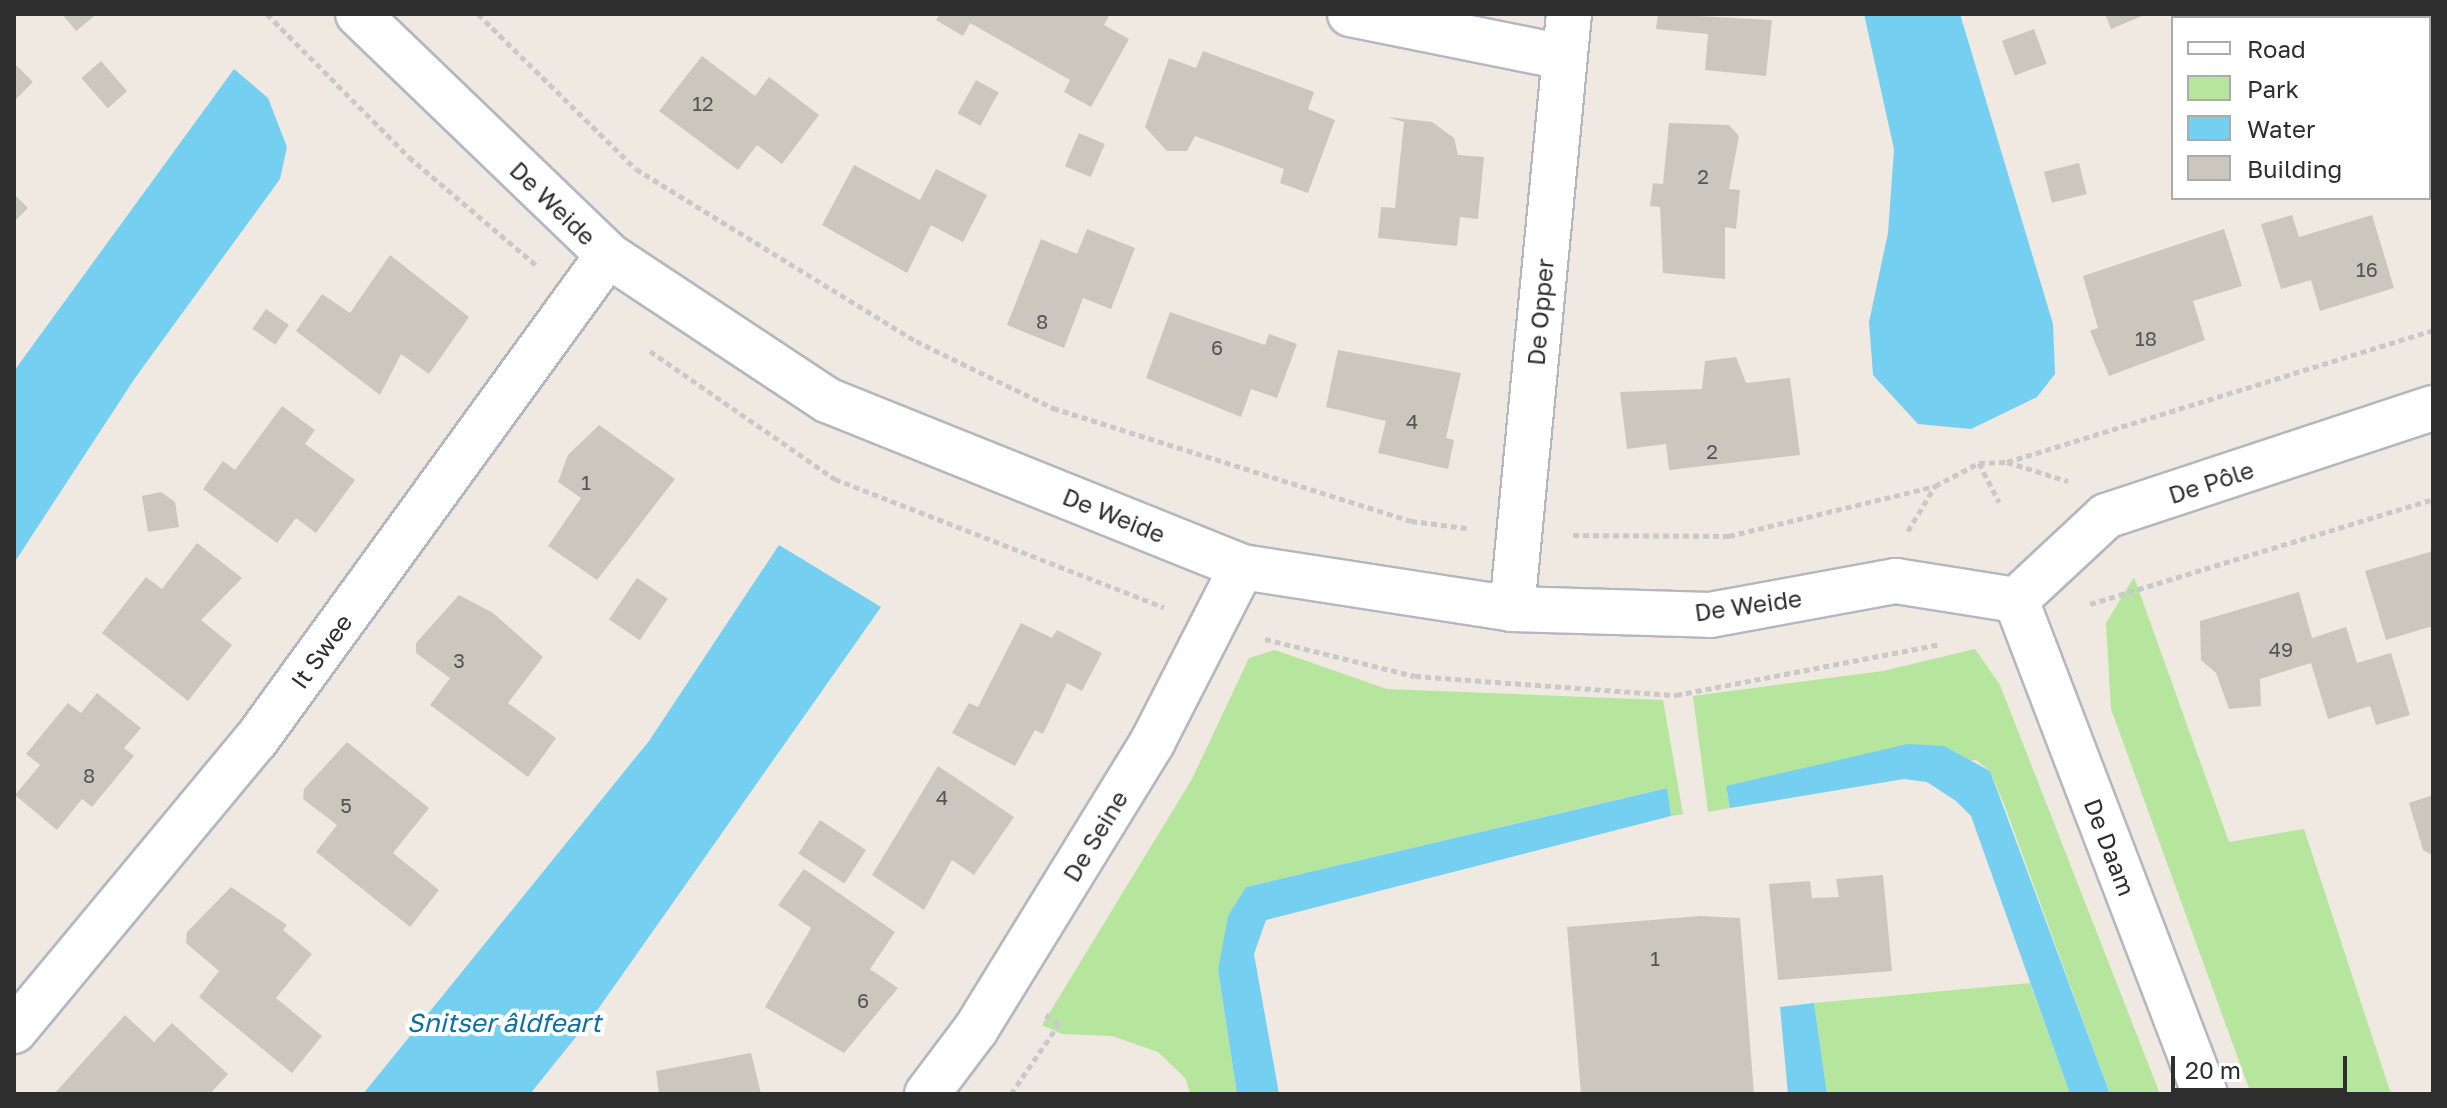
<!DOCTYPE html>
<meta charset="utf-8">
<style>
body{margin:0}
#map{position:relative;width:2447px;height:1108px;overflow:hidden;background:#efe9e1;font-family:"Golos Text",sans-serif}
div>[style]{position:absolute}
.green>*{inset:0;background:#b6e59e}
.water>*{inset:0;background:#75cff0}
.building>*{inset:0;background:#cbc7bf;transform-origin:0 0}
.path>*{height:5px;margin-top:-2.5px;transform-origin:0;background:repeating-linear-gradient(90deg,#c9c9c9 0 6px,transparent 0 10px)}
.roads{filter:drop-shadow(2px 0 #b4b7c1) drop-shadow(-2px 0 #b4b7c1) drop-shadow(0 2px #b4b7c1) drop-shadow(0 -2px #b4b7c1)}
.minor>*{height:44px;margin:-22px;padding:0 22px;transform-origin:22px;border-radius:22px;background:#fff}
span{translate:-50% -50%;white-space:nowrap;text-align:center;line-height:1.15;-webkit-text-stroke:8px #fff;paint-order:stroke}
.number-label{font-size:20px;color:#555452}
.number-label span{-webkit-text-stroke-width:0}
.street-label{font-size:24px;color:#2e2e2e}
.water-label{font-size:26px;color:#0d6fa3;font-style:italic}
.frame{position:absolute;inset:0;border:16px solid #2e2e2e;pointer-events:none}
.legend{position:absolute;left:2171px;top:16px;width:260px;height:184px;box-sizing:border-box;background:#fff;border:2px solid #ababab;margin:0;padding:10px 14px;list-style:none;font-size:24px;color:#2e2e2e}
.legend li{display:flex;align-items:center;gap:16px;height:40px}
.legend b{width:40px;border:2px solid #ababab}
.scale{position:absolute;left:2171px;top:1056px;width:176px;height:36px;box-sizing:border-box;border:4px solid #2e2e2e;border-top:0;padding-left:10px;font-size:24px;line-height:28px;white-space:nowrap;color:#2e2e2e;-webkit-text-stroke:6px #fff;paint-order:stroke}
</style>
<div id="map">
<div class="green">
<i style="clip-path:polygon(2134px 577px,2229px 842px,2304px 829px,2391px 1094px,2251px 1094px,2111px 709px,2106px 623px)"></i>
<i style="clip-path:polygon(1975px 649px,2000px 685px,2160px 1094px,2110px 1094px,2004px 804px,1990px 771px,1976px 760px,1726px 787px,1730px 808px,1708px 812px,1693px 696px,1883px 671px)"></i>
<i style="clip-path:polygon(1275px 650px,1387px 689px,1663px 700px,1683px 814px,1671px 816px,1666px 788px,1246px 887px,1218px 970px,1237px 1094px,1190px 1094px,1186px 1079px,1158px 1052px,1112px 1036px,1062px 1034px,1042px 1025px,1192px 779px,1249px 658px)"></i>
<i style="clip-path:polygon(2030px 983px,2070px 1094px,1827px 1094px,1814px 1003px)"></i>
</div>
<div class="water">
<i style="clip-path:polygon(1864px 14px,1960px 14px,2053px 324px,2055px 374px,2037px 397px,1971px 429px,1918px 424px,1873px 375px,1869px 322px,1888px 233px,1894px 149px)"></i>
<i style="clip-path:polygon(234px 69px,268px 98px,287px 147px,280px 179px,135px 378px,14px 563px,14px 371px)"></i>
<i style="clip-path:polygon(779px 545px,881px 607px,596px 1012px,530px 1094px,363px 1094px,649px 741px)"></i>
<i style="clip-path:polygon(1908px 744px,1944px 746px,1990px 771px,2110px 1094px,2070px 1094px,1971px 816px,1956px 801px,1927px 782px,1904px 779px,1730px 808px,1726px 786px)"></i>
<i style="clip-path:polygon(1667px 788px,1671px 816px,1266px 920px,1254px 954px,1279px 1094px,1237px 1094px,1218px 970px,1228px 916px,1246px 887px)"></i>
<i style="clip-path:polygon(1814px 1003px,1827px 1094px,1788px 1094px,1780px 1007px)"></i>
</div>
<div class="building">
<i style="clip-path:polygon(62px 14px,97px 14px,76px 31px)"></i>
<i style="clip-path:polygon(940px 14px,1110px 14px,1104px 25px,1129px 39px,1091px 107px,1064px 92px,1070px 80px,970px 23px,963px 36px,936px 20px)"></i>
<i style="clip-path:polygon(1658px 14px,1772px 20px,1766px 76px,1705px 70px,1708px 34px,1656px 29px)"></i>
<i style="clip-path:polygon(2105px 14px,2147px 14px,2111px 29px)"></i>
<i style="left:2034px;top:29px;width:37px;height:34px;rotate:70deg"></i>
<i style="clip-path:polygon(1203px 51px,1314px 92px,1308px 109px,1335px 120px,1308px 193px,1280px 183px,1284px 169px,1195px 136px,1187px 151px,1167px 151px,1145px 127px,1169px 58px,1196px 68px)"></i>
<i style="clip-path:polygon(702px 56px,755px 96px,769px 77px,819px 115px,782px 164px,757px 145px,738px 170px,659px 111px)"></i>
<i style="left:101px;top:61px;width:40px;height:26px;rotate:49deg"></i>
<i style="clip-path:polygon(14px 63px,33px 82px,14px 101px)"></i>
<i style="left:976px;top:80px;width:26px;height:38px;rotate:29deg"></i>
<i style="clip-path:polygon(1387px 117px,1432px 122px,1454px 138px,1458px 155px,1484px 157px,1478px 219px,1460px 217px,1457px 246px,1378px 238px,1381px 207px,1395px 208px,1404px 122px)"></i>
<i style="clip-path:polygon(1669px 123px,1729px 125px,1739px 136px,1729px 189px,1740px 190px,1736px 229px,1725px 227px,1725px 279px,1663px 273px,1660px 207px,1650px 206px,1653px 183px,1663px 184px)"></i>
<i style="left:1079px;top:133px;width:28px;height:36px;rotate:23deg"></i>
<i style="left:2079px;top:163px;width:32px;height:36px;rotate:76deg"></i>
<i style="clip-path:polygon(854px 165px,920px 200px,936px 169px,987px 195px,963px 242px,931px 225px,907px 273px,822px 225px)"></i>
<i style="clip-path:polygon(14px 194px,28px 208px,14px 222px)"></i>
<i style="clip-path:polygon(2292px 215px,2299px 237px,2372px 215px,2394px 288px,2320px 311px,2311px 280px,2281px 289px,2261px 224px)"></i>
<i style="clip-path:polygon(1087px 229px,1135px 248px,1111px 309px,1083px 298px,1064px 348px,1007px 325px,1041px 239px,1077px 254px)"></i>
<i style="clip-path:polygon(2224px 229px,2242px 286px,2193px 301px,2205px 340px,2109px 376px,2090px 331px,2098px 328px,2083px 276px)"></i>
<i style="clip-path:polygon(390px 255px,469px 317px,429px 374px,401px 354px,380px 395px,296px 331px,322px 294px,350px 313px)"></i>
<i style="left:266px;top:309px;width:28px;height:24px;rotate:35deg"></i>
<i style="clip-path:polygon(1170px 312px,1265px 345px,1269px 334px,1297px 344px,1277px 398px,1251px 389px,1241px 417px,1146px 378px)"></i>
<i style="clip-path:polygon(1338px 350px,1461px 373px,1446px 438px,1454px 440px,1448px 469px,1378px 453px,1386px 421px,1326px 407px)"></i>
<i style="clip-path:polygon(1736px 357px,1746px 383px,1790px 378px,1800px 455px,1669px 470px,1666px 444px,1627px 449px,1620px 392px,1702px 389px,1705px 361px)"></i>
<i style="clip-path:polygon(282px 406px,315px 430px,305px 444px,355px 480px,316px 533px,296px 518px,277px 543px,203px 489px,223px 461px,235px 470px)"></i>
<i style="clip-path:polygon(599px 425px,675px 479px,597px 580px,548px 546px,581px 498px,558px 482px,568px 455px)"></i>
<i style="clip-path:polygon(161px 492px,175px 502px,179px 527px,148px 532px,142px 496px)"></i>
<i style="clip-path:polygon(197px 543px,242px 578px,201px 620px,232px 645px,188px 701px,102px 633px,146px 577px,162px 589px)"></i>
<i style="clip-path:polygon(2433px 551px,2433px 626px,2386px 640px,2365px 571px)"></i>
<i style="left:637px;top:578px;width:37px;height:50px;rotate:34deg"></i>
<i style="clip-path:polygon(2299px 592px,2312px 638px,2346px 627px,2357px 663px,2391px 653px,2410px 715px,2376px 725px,2370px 706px,2328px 719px,2311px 663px,2260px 679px,2261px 706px,2229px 709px,2216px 673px,2201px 660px,2200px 621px)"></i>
<i style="clip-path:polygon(459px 595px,493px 613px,543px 657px,508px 703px,556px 738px,528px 777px,430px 705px,450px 678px,416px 653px,416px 643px)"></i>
<i style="clip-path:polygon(1021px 623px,1052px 638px,1057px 630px,1102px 653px,1082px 691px,1067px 683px,1043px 734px,1035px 730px,1015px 766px,952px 733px,969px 703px,978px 707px)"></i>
<i style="clip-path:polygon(97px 693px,141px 728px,124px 748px,134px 756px,92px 807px,82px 799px,57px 830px,15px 795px,40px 765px,26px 754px,68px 703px,81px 713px)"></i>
<i style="clip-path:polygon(347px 742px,429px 808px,393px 853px,439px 890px,410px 927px,316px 852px,337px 825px,303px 799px,304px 789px)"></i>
<i style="clip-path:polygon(938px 766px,1014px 817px,974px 875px,952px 860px,924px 910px,872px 875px)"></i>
<i style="clip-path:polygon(2433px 795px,2433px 855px,2432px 855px,2423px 850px,2409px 803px)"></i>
<i style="left:820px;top:820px;width:55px;height:40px;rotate:33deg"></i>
<i style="clip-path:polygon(804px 869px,895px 932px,870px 969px,898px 988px,844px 1053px,765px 1007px,811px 928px,778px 905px)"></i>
<i style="clip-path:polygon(1883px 875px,1892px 971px,1778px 980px,1769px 884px,1810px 881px,1812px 898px,1839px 897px,1836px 879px)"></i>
<i style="clip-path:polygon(231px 887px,287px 925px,283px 930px,312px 954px,276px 998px,322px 1036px,292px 1073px,199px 997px,219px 971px,186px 943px,187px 932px)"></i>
<i style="clip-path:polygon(1700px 916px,1740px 918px,1754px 1094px,1581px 1094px,1567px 927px)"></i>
<i style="clip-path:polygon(125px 1015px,154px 1042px,172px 1023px,228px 1074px,210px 1094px,54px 1094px)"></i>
<i style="clip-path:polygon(751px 1053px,761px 1094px,659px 1094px,656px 1071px)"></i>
</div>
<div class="path">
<i style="left:267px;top:14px;width:202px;rotate:45.2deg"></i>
<i style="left:409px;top:157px;width:168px;rotate:40.4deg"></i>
<i style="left:478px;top:14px;width:221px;rotate:44.5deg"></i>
<i style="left:636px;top:169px;width:329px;rotate:31.6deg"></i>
<i style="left:916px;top:341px;width:153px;rotate:26.1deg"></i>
<i style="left:1053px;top:408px;width:375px;rotate:17.5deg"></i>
<i style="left:1411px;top:521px;width:56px;rotate:7.1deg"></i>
<i style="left:650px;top:351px;width:225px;rotate:34.7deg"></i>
<i style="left:835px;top:479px;width:353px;rotate:21.3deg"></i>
<i style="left:2007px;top:462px;width:446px;rotate:-17.2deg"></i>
<i style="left:1979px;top:463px;width:44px;rotate:62.9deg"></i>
<i style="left:1908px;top:531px;width:52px;rotate:-59deg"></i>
<i style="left:1935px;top:486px;width:50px;rotate:-27.6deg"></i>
<i style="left:1979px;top:463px;width:28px;rotate:-2deg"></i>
<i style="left:2007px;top:462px;width:64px;rotate:17.3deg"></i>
<i style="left:1573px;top:535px;width:156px;rotate:0.4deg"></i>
<i style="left:1729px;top:536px;width:212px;rotate:-13.6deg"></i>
<i style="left:2090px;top:604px;width:359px;rotate:-17deg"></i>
<i style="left:1265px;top:639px;width:154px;rotate:13.9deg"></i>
<i style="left:1415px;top:676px;width:262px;rotate:4.2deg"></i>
<i style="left:1676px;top:695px;width:270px;rotate:-10.9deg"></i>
<i style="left:1011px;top:1094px;width:85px;rotate:-55.6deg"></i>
<i style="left:1059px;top:1024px;width:18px;rotate:-146deg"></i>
</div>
<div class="roads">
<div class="minor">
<i style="left:358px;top:14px;width:347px;rotate:43.9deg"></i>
<i style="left:608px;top:255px;width:263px;rotate:33.5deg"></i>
<i style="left:827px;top:400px;width:447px;rotate:21.9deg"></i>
<i style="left:1242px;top:567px;width:273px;rotate:8.8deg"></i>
<i style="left:1512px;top:609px;width:198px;rotate:1.7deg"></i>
<i style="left:1710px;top:615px;width:189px;rotate:-10.4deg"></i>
<i style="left:1896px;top:581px;width:121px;rotate:9deg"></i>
<i style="left:1350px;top:14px;width:218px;rotate:11.4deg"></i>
<i style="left:2331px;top:14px;width:4px;rotate:76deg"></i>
<i style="left:2429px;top:18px;width:4px;rotate:-90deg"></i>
<i style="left:2429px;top:118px;width:15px;rotate:74deg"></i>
<i style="left:2016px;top:600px;width:529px;rotate:69.06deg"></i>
<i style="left:2016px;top:600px;width:123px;rotate:-43deg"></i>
<i style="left:2106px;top:516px;width:344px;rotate:-18.3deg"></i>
<i style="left:1512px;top:609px;width:598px;rotate:-84.53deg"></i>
<i style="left:14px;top:1031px;width:378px;rotate:-50.3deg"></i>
<i style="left:256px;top:740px;width:599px;rotate:-54.03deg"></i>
<i style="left:927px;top:1094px;width:81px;rotate:-53deg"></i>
<i style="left:976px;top:1029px;width:338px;rotate:-58.4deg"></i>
<i style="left:1153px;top:741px;width:195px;rotate:-62.9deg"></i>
</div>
</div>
<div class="number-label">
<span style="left:703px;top:103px">12</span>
<span style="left:1703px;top:176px">2</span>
<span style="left:2367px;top:269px">16</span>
<span style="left:1042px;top:321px">8</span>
<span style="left:2146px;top:338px">18</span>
<span style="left:1217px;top:347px">6</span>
<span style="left:1412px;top:421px">4</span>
<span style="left:1712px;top:451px">2</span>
<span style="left:586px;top:482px">1</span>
<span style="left:2281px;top:649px">49</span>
<span style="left:459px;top:660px">3</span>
<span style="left:89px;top:775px">8</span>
<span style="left:942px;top:797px">4</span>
<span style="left:346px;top:805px">5</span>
<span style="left:1655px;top:958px">1</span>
<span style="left:863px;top:1000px">6</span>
</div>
<div class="street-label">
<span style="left:553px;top:203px;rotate:44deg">De Weide</span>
<span style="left:1540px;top:312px;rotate:-85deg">De Opper</span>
<span style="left:2211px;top:482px;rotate:-18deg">De Pôle</span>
<span style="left:1114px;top:515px;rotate:22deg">De Weide</span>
<span style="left:1748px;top:605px;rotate:-8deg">De Weide</span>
<span style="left:321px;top:651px;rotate:-54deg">It Swee</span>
<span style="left:1095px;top:836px;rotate:-59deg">De Seine</span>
<span style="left:2110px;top:847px;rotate:69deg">De Daam</span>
</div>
<div class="water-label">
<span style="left:504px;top:1023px">Snitser âldfeart</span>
</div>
<div class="frame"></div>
<ul class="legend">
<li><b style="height:10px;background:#fff"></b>Road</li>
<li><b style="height:22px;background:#b6e59e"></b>Park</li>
<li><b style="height:22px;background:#75cff0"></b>Water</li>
<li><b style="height:22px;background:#cbc7bf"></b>Building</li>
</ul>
<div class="scale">20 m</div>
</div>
